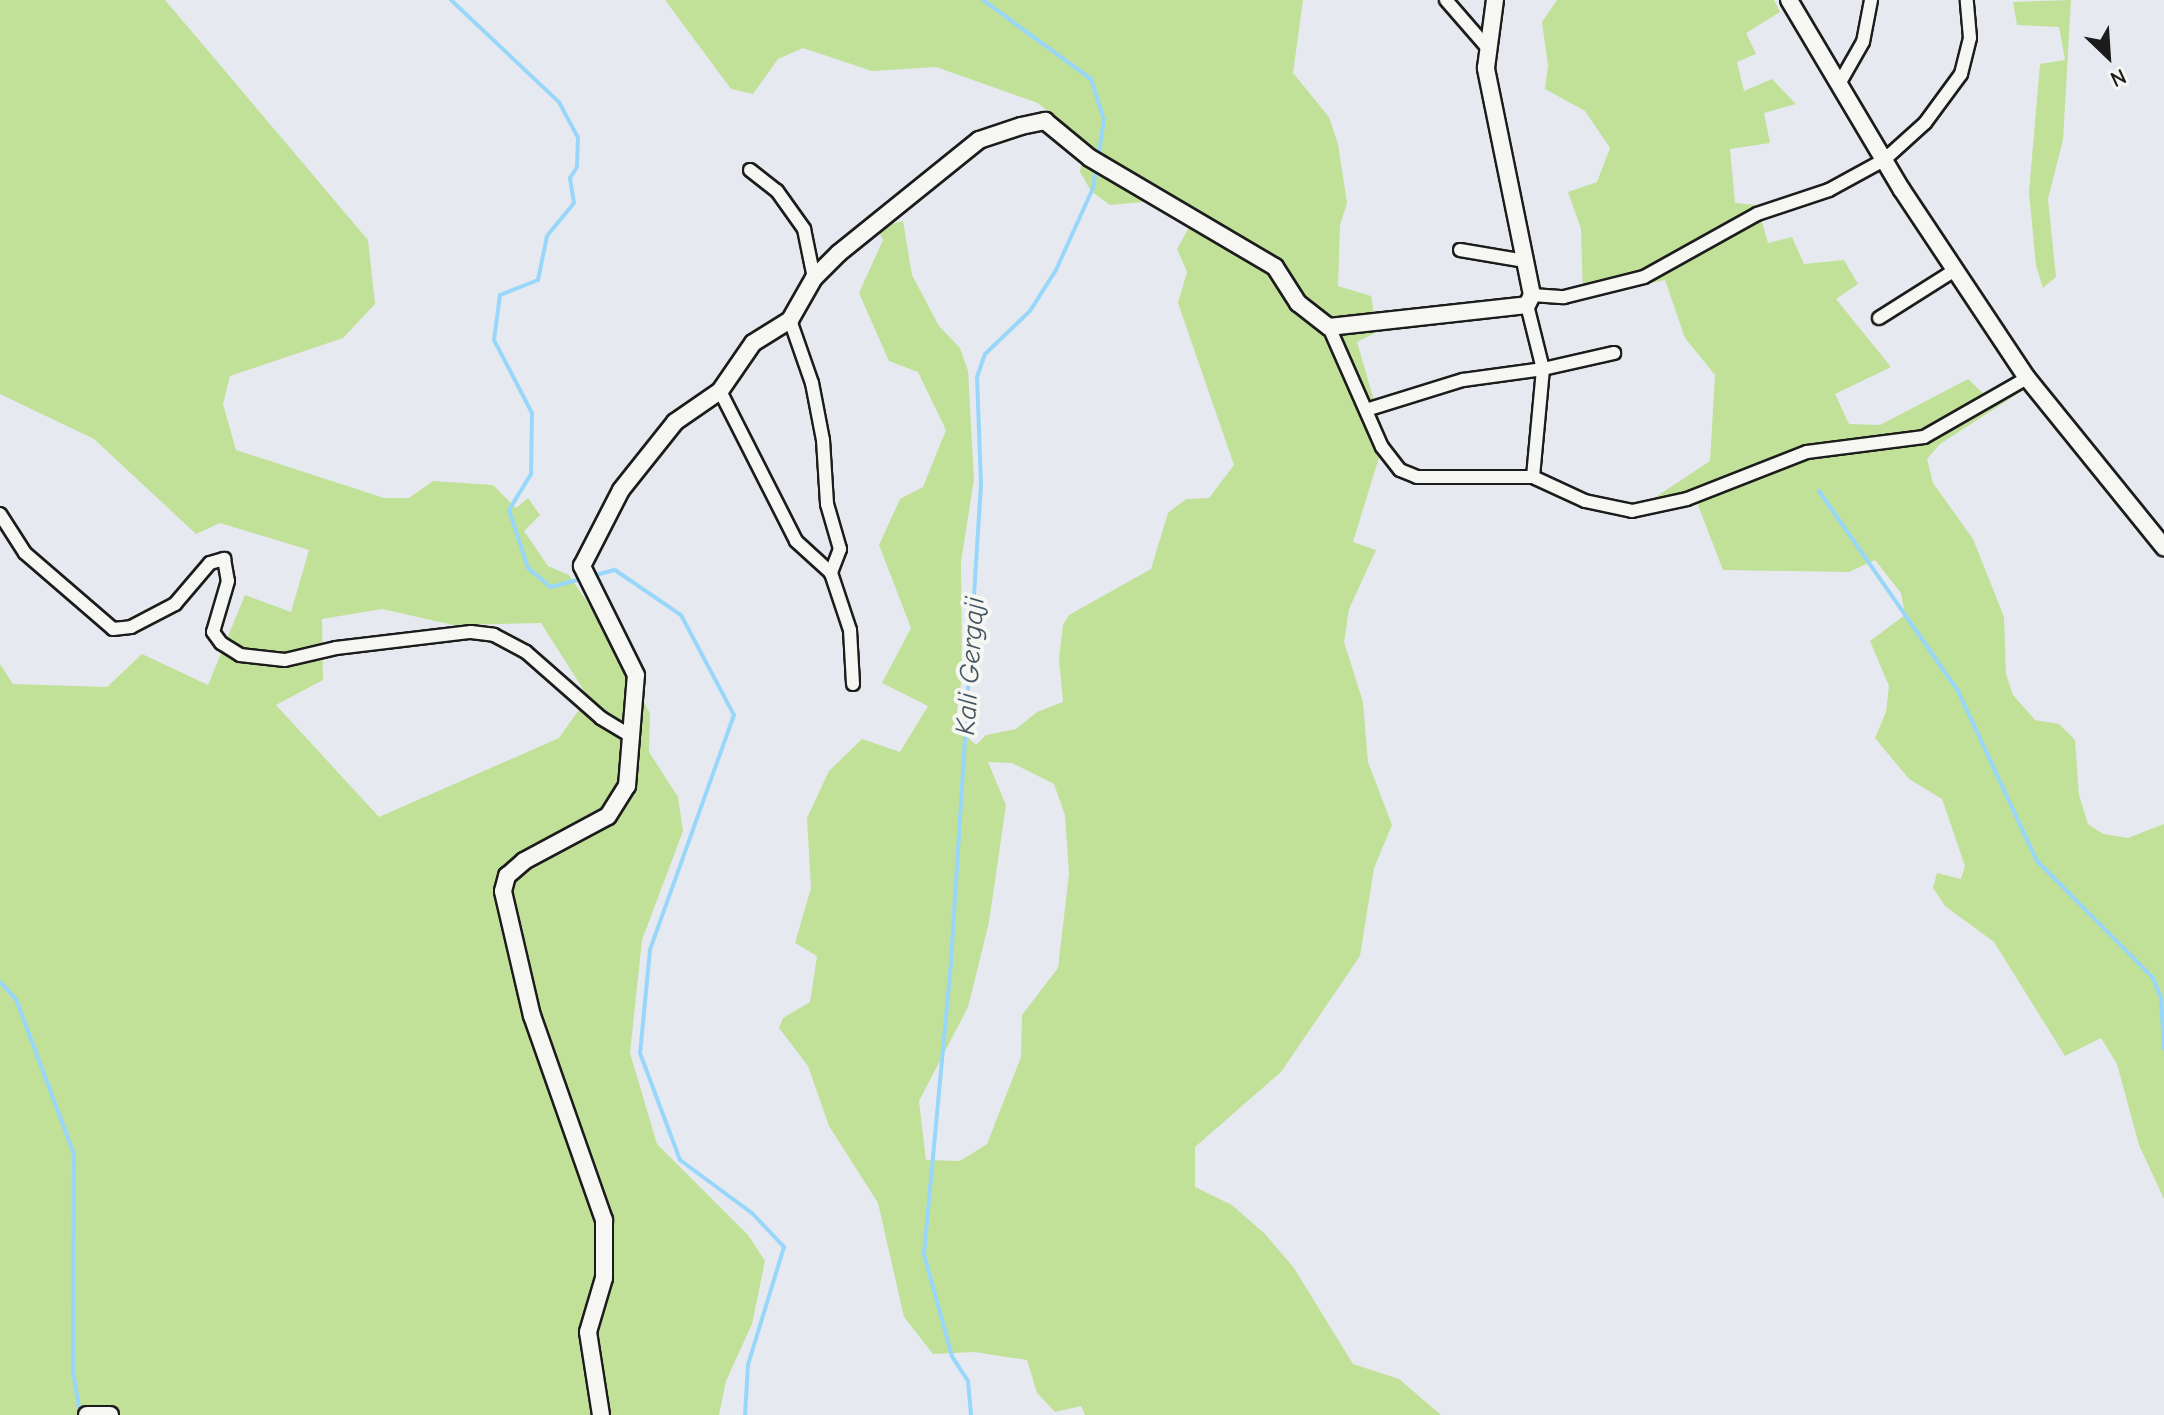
<!DOCTYPE html>
<style>
body{margin:0}
#map{position:relative;width:2164px;height:1415px;overflow:hidden;background:#e6eaf0;font-family:"Comic Neue",sans-serif}
div>[style]{position:absolute}
.green>*{inset:0;background:#c1e098}
.stream>*{height:4px;margin:-2px;padding:0 2px;transform-origin:2px;border-radius:2px;background:#99d7fa}
.roads{filter:drop-shadow(2px 0 #1c1c1c) drop-shadow(-2px 0 #1c1c1c) drop-shadow(0 2px #1c1c1c) drop-shadow(0 -2px #1c1c1c)}
.street>*{height:12px;margin:-6px;padding:0 6px;transform-origin:6px;border-radius:6px;background:#f6f6f2}
.secondary>*{height:16px;margin:-8px;padding:0 8px;transform-origin:8px;border-radius:8px;background:#f6f6f2}
span{translate:-50% -50%;white-space:nowrap;text-align:center;line-height:1.15;-webkit-text-stroke:8px #f6f6f2;paint-order:stroke}
.water-label{font-size:28px;color:#42545f;font-style:italic}
.north{position:absolute;left:2068px;top:16px;width:80px;height:80px;-webkit-text-stroke:6px #f6f6f2;paint-order:stroke;rotate:155deg;font-size:22px;font-weight:700;line-height:32px;text-align:center;color:#1c1c1c}
.north::after{content:'';display:block;margin:auto;width:28px;height:36px;background:#1c1c1c;clip-path:polygon(50% 0,100% 100%,50% 72%,0 100%)}
</style>
<div id="map">
<div class="green">
<i style="clip-path:polygon(evenodd,0 0,165px 0,368px 240px,375px 304px,343px 338px,230px 376px,223px 404px,236px 450px,384px 498px,409px 498px,433px 481px,493px 485px,516px 508px,528px 498px,540px 515px,524px 531px,548px 566px,569px 575px,618px 648px,650px 714px,649px 752px,678px 797px,683px 831px,642px 940px,630px 1053px,657px 1144px,748px 1235px,765px 1261px,752px 1324px,726px 1381px,719px 1415px,0 1415px,0 664px,13px 684px,107px 687px,142px 654px,208px 685px,245px 595px,291px 612px,309px 550px,220px 523px,196px 534px,94px 439px,0 394px,0 0,382px 609px,453px 625px,541px 623px,588px 697px,559px 738px,379px 817px,276px 705px,323px 680px,322px 619px,382px 609px)"></i>
<i style="clip-path:polygon(evenodd,665px 0,1303px 0,1293px 73px,1329px 117px,1338px 144px,1347px 203px,1340px 225px,1338px 286px,1371px 296px,1377px 332px,1357px 342px,1385px 438px,1353px 542px,1376px 550px,1349px 609px,1344px 642px,1363px 702px,1368px 762px,1392px 825px,1374px 868px,1360px 956px,1281px 1072px,1195px 1147px,1195px 1187px,1232px 1205px,1265px 1234px,1294px 1268px,1353px 1364px,1399px 1379px,1441px 1415px,1085px 1415px,1081px 1406px,1055px 1412px,1037px 1393px,1027px 1360px,974px 1352px,933px 1354px,904px 1317px,878px 1203px,829px 1126px,808px 1066px,779px 1028px,783px 1018px,810px 1002px,817px 956px,795px 943px,811px 888px,807px 818px,829px 771px,862px 739px,900px 752px,928px 706px,882px 683px,911px 628px,879px 545px,900px 499px,923px 487px,946px 430px,918px 372px,889px 361px,859px 293px,883px 240px,877px 228px,903px 221px,912px 275px,939px 326px,960px 348px,968px 371px,974px 479px,961px 562px,962px 676px,955px 725px,976px 745px,986px 735px,1016px 729px,1037px 712px,1063px 702px,1059px 659px,1063px 625px,1069px 615px,1151px 569px,1168px 513px,1186px 499px,1209px 498px,1234px 465px,1178px 303px,1187px 272px,1177px 249px,1197px 213px,1174px 199px,1110px 205px,1091px 191px,1080px 172px,1085px 141px,1038px 103px,936px 67px,872px 71px,803px 48px,778px 59px,753px 94px,731px 89px,665px 0,988px 762px,1012px 763px,1054px 784px,1065px 815px,1069px 874px,1058px 968px,1022px 1015px,1021px 1057px,987px 1144px,960px 1161px,926px 1160px,919px 1101px,968px 1007px,989px 922px,1006px 805px,988px 762px)"></i>
<i style="clip-path:polygon(1557px 0,1774px 0,1780px 12px,1746px 33px,1756px 54px,1737px 62px,1744px 91px,1772px 79px,1796px 104px,1764px 113px,1770px 143px,1730px 149px,1735px 203px,1757px 205px,1768px 243px,1792px 237px,1804px 264px,1844px 260px,1858px 284px,1836px 299px,1891px 367px,1835px 394px,1849px 424px,1880px 425px,1968px 379px,1984px 394px,2017px 374px,2022px 391px,1940px 444px,1927px 459px,1933px 483px,1973px 539px,2004px 617px,2006px 674px,2013px 695px,2035px 720px,2059px 724px,2075px 740px,2079px 795px,2088px 824px,2103px 834px,2128px 838px,2164px 824px,2164px 1199px,2139px 1145px,2117px 1064px,2101px 1038px,2065px 1056px,1994px 942px,1945px 906px,1933px 888px,1937px 873px,1961px 879px,1965px 866px,1942px 799px,1909px 779px,1875px 738px,1886px 712px,1889px 686px,1870px 641px,1905px 615px,1901px 593px,1875px 560px,1849px 572px,1723px 570px,1696px 500px,1654px 498px,1710px 461px,1715px 375px,1685px 338px,1665px 280px,1583px 298px,1581px 229px,1568px 192px,1597px 182px,1610px 148px,1585px 111px,1545px 89px,1548px 66px,1542px 22px)"></i>
<i style="clip-path:polygon(2071px 0,2063px 140px,2048px 199px,2056px 277px,2043px 288px,2036px 266px,2029px 192px,2040px 64px,2065px 60px,2059px 27px,2017px 25px,2013px 2px)"></i>
</div>
<div class="stream">
<i style="left:451px;top:0;width:149px;rotate:43.4deg"></i>
<i style="left:559px;top:102px;width:40px;rotate:62deg"></i>
<i style="left:578px;top:137px;width:30px;rotate:92deg"></i>
<i style="left:577px;top:167px;width:13px;rotate:122deg"></i>
<i style="left:570px;top:178px;width:25px;rotate:81deg"></i>
<i style="left:574px;top:203px;width:43px;rotate:129.3deg"></i>
<i style="left:547px;top:236px;width:45px;rotate:101.6deg"></i>
<i style="left:538px;top:280px;width:41px;rotate:158.5deg"></i>
<i style="left:500px;top:295px;width:45px;rotate:97.6deg"></i>
<i style="left:494px;top:340px;width:82px;rotate:62.5deg"></i>
<i style="left:532px;top:413px;width:61px;rotate:90.9deg"></i>
<i style="left:531px;top:474px;width:42px;rotate:121.4deg"></i>
<i style="left:509px;top:510px;width:61px;rotate:71.9deg"></i>
<i style="left:528px;top:568px;width:30px;rotate:40deg"></i>
<i style="left:551px;top:587px;width:34px;rotate:-15deg"></i>
<i style="left:983px;top:0;width:134px;rotate:36.2deg"></i>
<i style="left:1091px;top:79px;width:43px;rotate:72.4deg"></i>
<i style="left:1104px;top:120px;width:36px;rotate:99deg"></i>
<i style="left:1819px;top:491px;width:244px;rotate:55.2deg"></i>
<i style="left:1958px;top:691px;width:187px;rotate:65.1deg"></i>
<i style="left:2037px;top:861px;width:165px;rotate:45.2deg"></i>
<i style="left:2153px;top:978px;width:22px;rotate:68deg"></i>
<i style="left:2161px;top:998px;width:51px;rotate:86.6deg"></i>
<i style="left:592px;top:576px;width:24px;rotate:-15deg"></i>
<i style="left:615px;top:570px;width:80px;rotate:34.3deg"></i>
<i style="left:681px;top:615px;width:113px;rotate:62.1deg"></i>
<i style="left:734px;top:715px;width:250px;rotate:109.7deg"></i>
<i style="left:650px;top:950px;width:103px;rotate:95.5deg"></i>
<i style="left:640px;top:1053px;width:114px;rotate:69.5deg"></i>
<i style="left:680px;top:1160px;width:89px;rotate:36.4deg"></i>
<i style="left:752px;top:1213px;width:47px;rotate:46.7deg"></i>
<i style="left:784px;top:1247px;width:123px;rotate:107deg"></i>
<i style="left:748px;top:1365px;width:50px;rotate:93.4deg"></i>
<i style="left:0;top:982px;width:23px;rotate:47deg"></i>
<i style="left:16px;top:999px;width:165px;rotate:69.5deg"></i>
<i style="left:74px;top:1154px;width:218px;rotate:90.3deg"></i>
<i style="left:73px;top:1372px;width:43px;rotate:80.5deg"></i>
<i style="left:971px;top:1415px;width:34px;rotate:-95deg"></i>
<i style="left:968px;top:1381px;width:30px;rotate:-123deg"></i>
<i style="left:952px;top:1356px;width:106px;rotate:-105.4deg"></i>
<i style="left:924px;top:1254px;width:294px;rotate:-84.7deg"></i>
<i style="left:951px;top:961px;width:477px;rotate:-86.4deg"></i>
<i style="left:981px;top:485px;width:108px;rotate:-92.1deg"></i>
<i style="left:977px;top:377px;width:24px;rotate:-71deg"></i>
<i style="left:985px;top:354px;width:62px;rotate:-43.7deg"></i>
<i style="left:1030px;top:311px;width:49px;rotate:-57.6deg"></i>
<i style="left:1056px;top:270px;width:90px;rotate:-65.7deg"></i>
<i style="left:1093px;top:188px;width:19px;rotate:-81deg"></i>
</div>
<div class="roads">
<div class="street">
<i style="left:1446px;top:0;width:61px;rotate:49deg"></i>
<i style="left:1839px;top:84px;width:48px;rotate:-60.3deg"></i>
<i style="left:1863px;top:42px;width:43px;rotate:-79.2deg"></i>
<i style="left:750px;top:170px;width:34px;rotate:38deg"></i>
<i style="left:777px;top:191px;width:47px;rotate:54.6deg"></i>
<i style="left:804px;top:229px;width:50px;rotate:78.5deg"></i>
<i style="left:1460px;top:250px;width:66px;rotate:9.6deg"></i>
<i style="left:1532px;top:295px;width:32px;rotate:4deg"></i>
<i style="left:1564px;top:297px;width:82px;rotate:-14deg"></i>
<i style="left:1644px;top:277px;width:129px;rotate:-29.1deg"></i>
<i style="left:1757px;top:214px;width:76px;rotate:-18.4deg"></i>
<i style="left:1829px;top:190px;width:63px;rotate:-28.6deg"></i>
<i style="left:1884px;top:160px;width:55px;rotate:-42.1deg"></i>
<i style="left:1925px;top:123px;width:61px;rotate:-53.7deg"></i>
<i style="left:1961px;top:74px;width:37px;rotate:-76deg"></i>
<i style="left:1970px;top:38px;width:38px;rotate:-95deg"></i>
<i style="left:1527px;top:305px;width:66px;rotate:76deg"></i>
<i style="left:1543px;top:369px;width:108px;rotate:95.3deg"></i>
<i style="left:1879px;top:318px;width:90px;rotate:-32.3deg"></i>
<i style="left:790px;top:320px;width:67px;rotate:70.8deg"></i>
<i style="left:812px;top:383px;width:58px;rotate:79.1deg"></i>
<i style="left:823px;top:440px;width:64px;rotate:86.4deg"></i>
<i style="left:827px;top:504px;width:47px;rotate:73.9deg"></i>
<i style="left:840px;top:549px;width:26px;rotate:111deg"></i>
<i style="left:831px;top:573px;width:60px;rotate:71.6deg"></i>
<i style="left:850px;top:630px;width:54px;rotate:86.8deg"></i>
<i style="left:1329px;top:327px;width:131px;rotate:66.2deg"></i>
<i style="left:1382px;top:447px;width:29px;rotate:52deg"></i>
<i style="left:1400px;top:470px;width:18px;rotate:22deg"></i>
<i style="left:1417px;top:477px;width:116px"></i>
<i style="left:1533px;top:477px;width:57px;rotate:24.8deg"></i>
<i style="left:1585px;top:501px;width:48px;rotate:12deg"></i>
<i style="left:1632px;top:511px;width:56px;rotate:-12.3deg"></i>
<i style="left:1687px;top:499px;width:129px;rotate:-21.4deg"></i>
<i style="left:1807px;top:452px;width:118px;rotate:-7.3deg"></i>
<i style="left:1924px;top:437px;width:119px;rotate:-29.8deg"></i>
<i style="left:720px;top:391px;width:168px;rotate:63.1deg"></i>
<i style="left:796px;top:541px;width:47px;rotate:42.4deg"></i>
<i style="left:1366px;top:410px;width:102px;rotate:-17.2deg"></i>
<i style="left:1463px;top:380px;width:81px;rotate:-7.8deg"></i>
<i style="left:1543px;top:369px;width:73px;rotate:-12.7deg"></i>
<i style="left:0;top:514px;width:46px;rotate:57.3deg"></i>
<i style="left:25px;top:553px;width:116px;rotate:40.8deg"></i>
<i style="left:113px;top:629px;width:18px;rotate:-6deg"></i>
<i style="left:131px;top:627px;width:50px;rotate:-27.6deg"></i>
<i style="left:175px;top:604px;width:54px;rotate:-49.5deg"></i>
<i style="left:210px;top:563px;width:15px;rotate:-16deg"></i>
<i style="left:224px;top:559px;width:22px;rotate:80deg"></i>
<i style="left:228px;top:581px;width:53px;rotate:106.4deg"></i>
<i style="left:213px;top:632px;width:14px;rotate:54deg"></i>
<i style="left:221px;top:643px;width:22px;rotate:32deg"></i>
<i style="left:240px;top:655px;width:45px;rotate:6.3deg"></i>
<i style="left:285px;top:660px;width:52px;rotate:-13.2deg"></i>
<i style="left:336px;top:648px;width:136px;rotate:-6.8deg"></i>
<i style="left:471px;top:632px;width:23px;rotate:7deg"></i>
<i style="left:494px;top:635px;width:36px;rotate:28deg"></i>
<i style="left:526px;top:652px;width:100px;rotate:41.3deg"></i>
<i style="left:601px;top:718px;width:37px;rotate:31deg"></i>
</div>
<div class="secondary">
<i style="left:1789px;top:0;width:221px;rotate:59.3deg"></i>
<i style="left:1902px;top:190px;width:226px;rotate:56.4deg"></i>
<i style="left:2027px;top:378px;width:218px;rotate:51deg"></i>
<i style="left:87px;top:1415px;width:23px"></i>
<i style="left:601px;top:1415px;width:84px;rotate:-98.9deg"></i>
<i style="left:588px;top:1332px;width:56px;rotate:-73.5deg"></i>
<i style="left:604px;top:1278px;width:58px;rotate:-90deg"></i>
<i style="left:604px;top:1220px;width:216px;rotate:-109.4deg"></i>
<i style="left:532px;top:1016px;width:128px;rotate:-103.1deg"></i>
<i style="left:503px;top:891px;width:16px;rotate:-75deg"></i>
<i style="left:507px;top:876px;width:23px;rotate:-41deg"></i>
<i style="left:524px;top:861px;width:95px;rotate:-28.2deg"></i>
<i style="left:608px;top:816px;width:36px;rotate:-58deg"></i>
<i style="left:627px;top:786px;width:111px;rotate:-85.4deg"></i>
<i style="left:636px;top:675px;width:122px;rotate:-116.4deg"></i>
<i style="left:582px;top:566px;width:85px;rotate:-62.8deg"></i>
<i style="left:621px;top:490px;width:87px;rotate:-51.5deg"></i>
<i style="left:675px;top:422px;width:55px;rotate:-34.6deg"></i>
<i style="left:720px;top:391px;width:58px;rotate:-55.5deg"></i>
<i style="left:753px;top:343px;width:44px;rotate:-31.9deg"></i>
<i style="left:790px;top:320px;width:48px;rotate:-60.3deg"></i>
<i style="left:814px;top:278px;width:35px;rotate:-45deg"></i>
<i style="left:839px;top:253px;width:180px;rotate:-38.9deg"></i>
<i style="left:979px;top:140px;width:44px;rotate:-18.4deg"></i>
<i style="left:1021px;top:126px;width:25px;rotate:-12deg"></i>
<i style="left:1045px;top:121px;width:58px;rotate:39.4deg"></i>
<i style="left:1090px;top:158px;width:215px;rotate:30.5deg"></i>
<i style="left:1275px;top:267px;width:43px;rotate:57.4deg"></i>
<i style="left:1298px;top:303px;width:39px;rotate:38deg"></i>
<i style="left:1329px;top:327px;width:199px;rotate:-6.3deg"></i>
<i style="left:1527px;top:305px;width:11px;rotate:-63deg"></i>
<i style="left:1532px;top:295px;width:232px;rotate:-101.5deg"></i>
<i style="left:1486px;top:68px;width:69px;rotate:-82.5deg"></i>
</div>
</div>
<div class="water-label">
<span style="left:970px;top:666px;rotate:-86deg">Kali Gergaji</span>
</div>
<div class="north">N</div>
</div>
